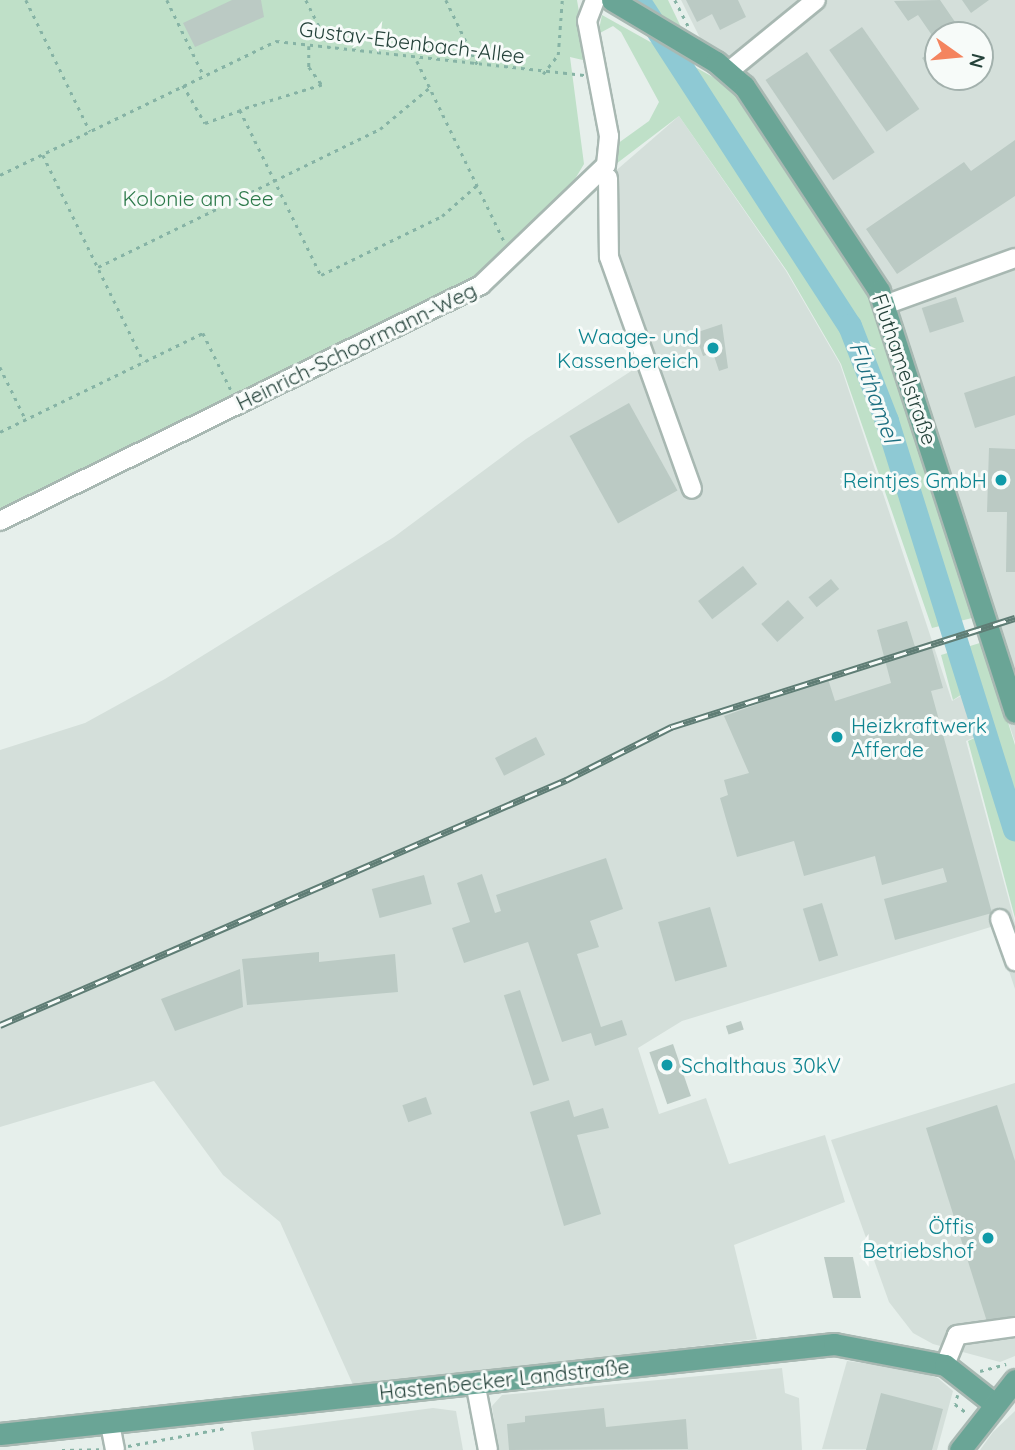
<!DOCTYPE html>
<meta charset="utf-8">
<style>
body{margin:0}
#map{position:relative;width:1015px;height:1450px;overflow:hidden;background:#e6efeb;font-family:Quicksand,sans-serif}
div>[style]{position:absolute}
.built>*{inset:0;background:#d4dfda}
.green>*{inset:0;background:#bfe0c8}
.river>*{height:24px;margin:-12px;padding:0 12px;transform-origin:12px;border-radius:12px;background:#8ec9d4}
.building>*{inset:0;background:#bbcac4;transform-origin:0 0}
.path>*{height:2.5px;margin-top:-1.25px;transform-origin:0;background:repeating-linear-gradient(90deg,#86b3a5 0 3.5px,transparent 0 8.5px)}
.roads{filter:drop-shadow(2px 0 #a8b8b2) drop-shadow(-2px 0 #a8b8b2) drop-shadow(0 2px #a8b8b2) drop-shadow(0 -2px #a8b8b2)}
.minor>*{height:18px;margin:-9px;padding:0 9px;transform-origin:9px;border-radius:9px;background:#fff}
.major>*{height:21px;margin:-10.5px;padding:0 10.5px;transform-origin:10.5px;border-radius:10.5px;background:#6aa596}
.rail>*{height:7px;margin-top:-3.5px;transform-origin:0;background:repeating-linear-gradient(90deg,#f7fbf9 0 13px,#5f7d75 0 26px);box-sizing:border-box;border-block:2px solid #5f7d75}
.dots>*{width:19px;height:19px;translate:-50% -50%;box-sizing:border-box;border:4px solid #f7fbf9;border-radius:50%}
span{translate:-50% -50%;white-space:nowrap;text-align:center;line-height:1.15;-webkit-text-stroke:6px #f7fbf9;paint-order:stroke}
.street-label{font-size:21px;color:#24423a}
.park-label{font-size:21px;color:#2d7a4b}
.culture-label{font-size:21px;color:#0d838f}
.right{translate:-100% -50%;text-align:right}
.left{translate:0 -50%;text-align:left}
.water-label{font-size:23px;color:#1c6f80;font-style:italic}
.north{position:absolute;left:924px;top:21px;width:70px;height:70px;box-sizing:border-box;background:#f7fbf9;border:2px solid #a3b1ad;border-radius:50%;rotate:105deg;font-size:19px;font-weight:700;line-height:28px;text-align:center;color:#24423a}
.north::after{content:'';display:block;margin:auto;width:24px;height:32px;background:#f4845f;clip-path:polygon(50% 0,100% 100%,50% 72%,0 100%)}
</style>
<div id="map">
<div class="built">
<i style="clip-path:polygon(evenodd,681px 0,1015px 0,1015px 742px,861px 275px,711px 60px,681px 0,938px 35px,980px 35px,980px 77px,938px 77px,938px 35px)"></i>
<i style="clip-path:polygon(679px 116px,786px 271px,840px 364px,952px 701px,966px 693px,970px 704px,966px 713px,975px 737px,966px 741px,1015px 923px,1015px 989px,994px 926px,682px 1021px,638px 1048px,659px 1114px,706px 1098px,729px 1164px,825px 1135px,845px 1202px,734px 1245px,757px 1339px,354px 1387px,280px 1222px,223px 1175px,154px 1081px,0 1127px,0 750px,85px 723px,165px 679px,394px 537px,526px 439px,639px 366px,601px 254px,597px 187px)"></i>
<i style="clip-path:polygon(1015px 1083px,1015px 1356px,1000px 1362px,933px 1344px,913px 1333px,889px 1302px,831px 1140px)"></i>
<i style="clip-path:polygon(847px 1361px,909px 1369px,938px 1378px,953px 1391px,937px 1450px,822px 1449px)"></i>
<i style="clip-path:polygon(782px 1368px,785px 1393px,799px 1398px,802px 1450px,498px 1450px,492px 1406px,502px 1395px)"></i>
<i style="clip-path:polygon(433px 1408px,456px 1411px,463px 1450px,254px 1450px,251px 1432px)"></i>
<i style="clip-path:polygon(1015px 1411px,1015px 1450px,980px 1450px,993px 1432px)"></i>
</div>
<div class="green">
<i style="clip-path:polygon(0 0,577px 0,587px 61px,570px 57px,584px 164px,566px 194px,480px 282px,0 517px)"></i>
<i style="clip-path:polygon(633px 0,668px 0,681px 27px)"></i>
<i style="clip-path:polygon(602px 15px,729px 86px,861px 275px,888px 326px,976px 617px,932px 628px,841px 364px,787px 271px,679px 116px,612px 167px,617px 144px,649px 121px,659px 102px,621px 32px,613px 26px,598px 34px)"></i>
<i style="clip-path:polygon(983px 642px,1015px 745px,1015px 918px,968px 741px,977px 737px,967px 712px,971px 705px,967px 691px,953px 700px,941px 655px)"></i>
</div>
<div class="river">
<i style="left:638px;top:0;width:389px;rotate:57deg"></i>
<i style="left:850px;top:326px;width:102px;rotate:68.7deg"></i>
<i style="left:887px;top:421px;width:428px;rotate:72.6deg"></i>
</div>
<div class="building">
<i style="clip-path:polygon(232px 0,261px 0,264px 17px,195px 47px,183px 23px)"></i>
<i style="clip-path:polygon(686px 0,738px 0,746px 17px,720px 30px,712px 14px,697px 22px)"></i>
<i style="clip-path:polygon(940px 0,964px 35px,938px 35px,938px 44px,918px 15px,908px 21px,894px 1px)"></i>
<i style="clip-path:polygon(962px 0,989px 0,971px 13px)"></i>
<i style="left:862px;top:27px;width:100px;height:40px;rotate:55deg"></i>
<i style="clip-path:polygon(938px 47px,938px 64px,930px 69px,922px 58px)"></i>
<i style="left:807px;top:52px;width:121px;height:50px;rotate:56deg"></i>
<i style="clip-path:polygon(1015px 140px,1015px 196px,897px 274px,866px 229px,964px 162px,971px 171px)"></i>
<i style="left:956px;top:297px;width:26px;height:36px;rotate:72deg"></i>
<i style="clip-path:polygon(722px 324px,728px 368px,719px 371px,713px 353px,703px 356px,695px 333px)"></i>
<i style="clip-path:polygon(1015px 376px,1015px 415px,975px 428px,964px 393px)"></i>
<i style="left:629px;top:403px;width:100px;height:68px;rotate:61deg"></i>
<i style="clip-path:polygon(989px 448px,1015px 449px,1015px 572px,1006px 572px,1007px 512px,987px 512px)"></i>
<i style="left:743px;top:566px;width:23px;height:57px;rotate:52deg"></i>
<i style="left:831px;top:579px;width:13px;height:29px;rotate:51deg"></i>
<i style="left:788px;top:600px;width:24px;height:36px;rotate:48deg"></i>
<i style="clip-path:polygon(907px 621px,916px 650px,931px 645px,943px 688px,931px 691px,992px 913px,895px 940px,884px 899px,947px 882px,943px 868px,882px 885px,875px 856px,804px 876px,794px 841px,737px 857px,720px 798px,728px 795px,724px 780px,749px 773px,724px 716px,828px 679px,835px 701px,891px 683px,877px 630px)"></i>
<i style="left:536px;top:737px;width:20px;height:46px;rotate:63deg"></i>
<i style="clip-path:polygon(606px 858px,623px 909px,590px 921px,599px 947px,577px 954px,601px 1027px,622px 1020px,627px 1035px,595px 1046px,591px 1033px,562px 1042px,528px 942px,464px 963px,452px 928px,470px 922px,457px 883px,482px 874px,495px 913px,501px 911px,496px 895px)"></i>
<i style="left:424px;top:875px;width:30px;height:54px;rotate:75deg"></i>
<i style="left:822px;top:903px;width:55px;height:20px;rotate:73deg"></i>
<i style="left:710px;top:907px;width:62px;height:54px;rotate:74deg"></i>
<i style="clip-path:polygon(319px 952px,319px 962px,395px 954px,398px 992px,247px 1005px,242px 959px)"></i>
<i style="clip-path:polygon(240px 969px,243px 1007px,175px 1031px,161px 999px)"></i>
<i style="left:520px;top:990px;width:95px;height:17px;rotate:72deg"></i>
<i style="left:741px;top:1021px;width:9px;height:16px;rotate:72deg"></i>
<i style="left:673px;top:1044px;width:55px;height:25px;rotate:71deg"></i>
<i style="left:426px;top:1097px;width:18px;height:25px;rotate:71deg"></i>
<i style="clip-path:polygon(569px 1100px,574px 1117px,603px 1108px,609px 1128px,577px 1135px,601px 1214px,564px 1226px,530px 1112px)"></i>
<i style="clip-path:polygon(997px 1105px,1015px 1161px,1015px 1316px,988px 1325px,926px 1128px)"></i>
<i style="clip-path:polygon(824px 1257px,853px 1257px,861px 1298px,833px 1298px)"></i>
<i style="clip-path:polygon(881px 1393px,943px 1409px,932px 1450px,866px 1450px)"></i>
<i style="clip-path:polygon(604px 1408px,606px 1427px,686px 1419px,688px 1449px,509px 1450px,507px 1424px,525px 1422px,525px 1416px)"></i>
</div>
<div class="path">
<i style="left:26px;top:0;width:146px;rotate:64deg"></i>
<i style="left:167px;top:0;width:82px;rotate:64.1deg"></i>
<i style="left:306px;top:0;width:54px;rotate:63.4deg"></i>
<i style="left:446px;top:0;width:76px;rotate:64.1deg"></i>
<i style="left:675px;top:0;width:29px;rotate:63deg"></i>
<i style="left:309px;top:46px;width:21px;rotate:90deg"></i>
<i style="left:309px;top:67px;width:22px;rotate:54deg"></i>
<i style="left:322px;top:85px;width:86px;rotate:163deg"></i>
<i style="left:240px;top:110px;width:184px;rotate:63.9deg"></i>
<i style="left:321px;top:275px;width:135px;rotate:-26deg"></i>
<i style="left:442px;top:216px;width:47px;rotate:-41.5deg"></i>
<i style="left:417px;top:61px;width:200px;rotate:64.2deg"></i>
<i style="left:543px;top:74px;width:24px;rotate:-52deg"></i>
<i style="left:558px;top:55px;width:55px;rotate:-85.8deg"></i>
<i style="left:183px;top:85px;width:44px;rotate:59.9deg"></i>
<i style="left:205px;top:123px;width:37px;rotate:-20deg"></i>
<i style="left:43px;top:155px;width:230px;rotate:64deg"></i>
<i style="left:0;top:175px;width:307px;rotate:-25.9deg"></i>
<i style="left:276px;top:41px;width:310px;rotate:6.3deg"></i>
<i style="left:98px;top:267px;width:314px;rotate:-26.1deg"></i>
<i style="left:380px;top:129px;width:64px;rotate:-39.9deg"></i>
<i style="left:0;top:367px;width:59px;rotate:63.9deg"></i>
<i style="left:0;top:432px;width:226px;rotate:-26deg"></i>
<i style="left:203px;top:333px;width:66px;rotate:63.8deg"></i>
<i style="left:980px;top:1371px;width:27px;rotate:-15deg"></i>
<i style="left:958px;top:1395px;width:9px;rotate:108deg"></i>
<i style="left:955px;top:1404px;width:15px;rotate:37deg"></i>
<i style="left:128px;top:1446px;width:99px;rotate:-10.5deg"></i>
<i style="left:62px;top:1450px;width:39px;rotate:-1deg"></i>
</div>
<div class="roads">
<div class="minor">
<i style="left:729px;top:71px;width:112px;rotate:-39.2deg"></i>
<i style="left:608px;top:178px;width:79px;rotate:89.3deg"></i>
<i style="left:609px;top:257px;width:246px;rotate:70.3deg"></i>
<i style="left:885px;top:305px;width:138px;rotate:-19.9deg"></i>
<i style="left:0;top:521px;width:536px;rotate:-26.13deg"></i>
<i style="left:481px;top:285px;width:173px;rotate:-43.8deg"></i>
<i style="left:606px;top:165px;width:29px;rotate:-84deg"></i>
<i style="left:609px;top:136px;width:117px;rotate:-100.8deg"></i>
<i style="left:587px;top:21px;width:22px;rotate:-69deg"></i>
<i style="left:1000px;top:919px;width:45px;rotate:70.3deg"></i>
<i style="left:945px;top:1365px;width:32px;rotate:-68deg"></i>
<i style="left:957px;top:1335px;width:59px;rotate:-7.9deg"></i>
<i style="left:475px;top:1382px;width:69px;rotate:79.2deg"></i>
<i style="left:110px;top:1424px;width:26px;rotate:79deg"></i>
</div>
<div class="major">
<i style="left:612px;top:0;width:121px;rotate:30.8deg"></i>
<i style="left:716px;top:62px;width:37px;rotate:41deg"></i>
<i style="left:744px;top:86px;width:245px;rotate:56.6deg"></i>
<i style="left:879px;top:291px;width:442px;rotate:72.1deg"></i>
<i style="left:0;top:1434px;width:839px;rotate:-6.16deg"></i>
<i style="left:834px;top:1344px;width:113px;rotate:10.7deg"></i>
<i style="left:945px;top:1365px;width:60px;rotate:38.2deg"></i>
<i style="left:960px;top:1450px;width:89px;rotate:-51.8deg"></i>
</div>
</div>
<div class="rail">
<i style="left:0;top:1025px;width:617px;rotate:-23.41deg"></i>
<i style="left:566px;top:780px;width:118px;rotate:-26.8deg"></i>
<i style="left:671px;top:727px;width:361px;rotate:-17.6deg"></i>
</div>
<div class="dots">
<i style="left:713px;top:348px;background:#0f9aa8"></i>
<i style="left:1001px;top:480px;background:#0f9aa8"></i>
<i style="left:837px;top:737px;background:#0f9aa8"></i>
<i style="left:667px;top:1065px;background:#0f9aa8"></i>
<i style="left:988px;top:1238px;background:#0f9aa8"></i>
</div>
<div class="street-label">
<span style="left:412px;top:42px;rotate:7deg">Gustav-Ebenbach-Allee</span>
<span style="left:356px;top:346px;rotate:-26deg">Heinrich-Schoormann-Weg</span>
<span style="left:905px;top:369px;rotate:71deg">Fluthamelstraße</span>
<span style="left:504px;top:1379px;rotate:-6deg">Hastenbecker Landstraße</span>
</div>
<div class="park-label">
<span style="left:198px;top:198px">Kolonie am See</span>
</div>
<div class="culture-label">
<span class="right" style="left:699px;top:348px">Waage- und<br>Kassenbereich</span>
<span class="right" style="left:987px;top:480px">Reintjes GmbH</span>
<span class="left" style="left:851px;top:737px">Heizkraftwerk<br>Afferde</span>
<span class="left" style="left:681px;top:1065px">Schalthaus 30kV</span>
<span class="right" style="left:974px;top:1238px">Öffis<br>Betriebshof</span>
</div>
<div class="water-label">
<span style="left:874px;top:392px;rotate:70deg">Fluthamel</span>
</div>
<div class="north">N</div>
</div>
